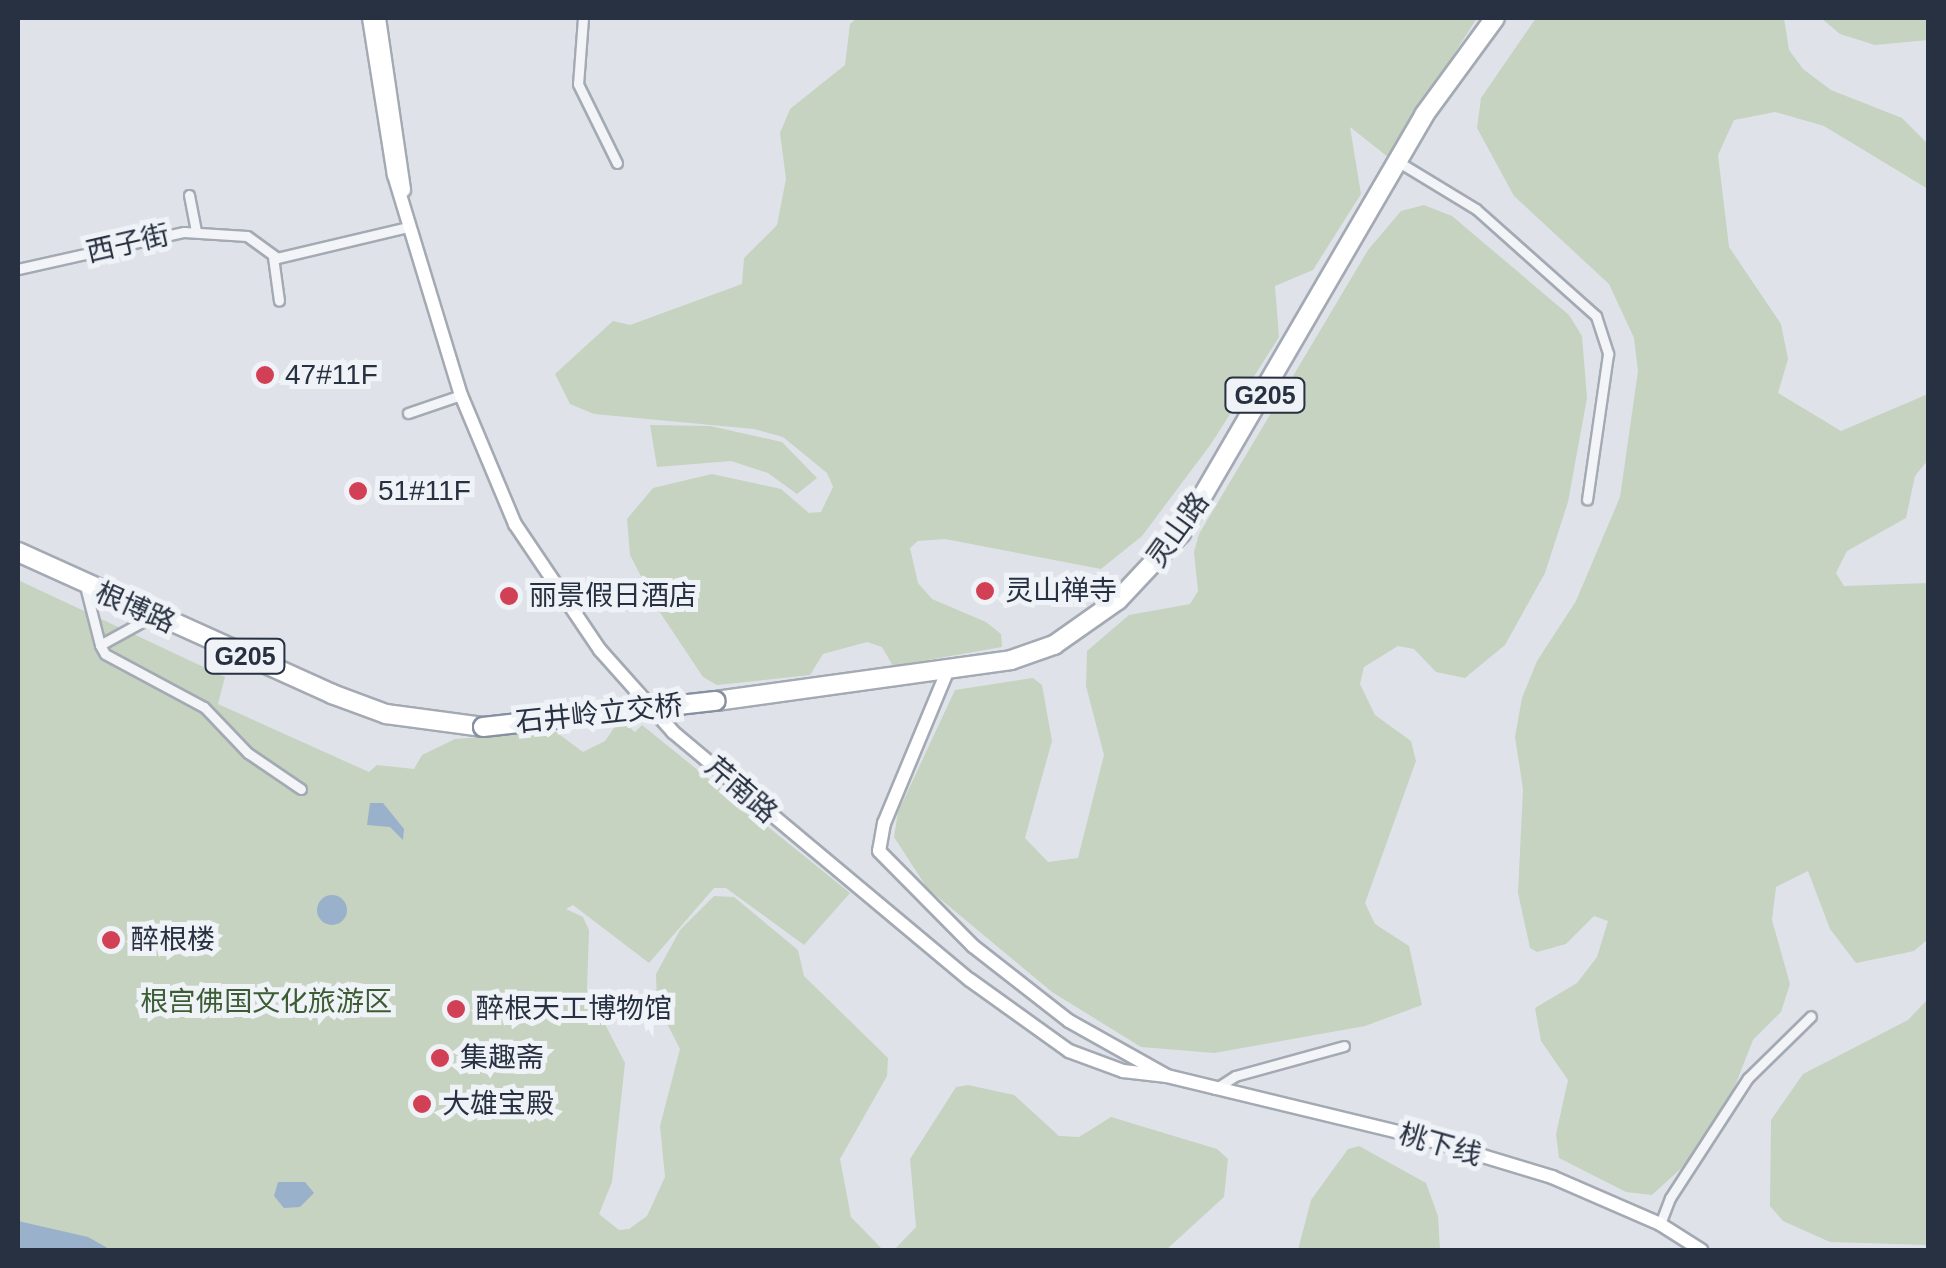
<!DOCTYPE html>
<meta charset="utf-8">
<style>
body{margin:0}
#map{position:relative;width:1946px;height:1268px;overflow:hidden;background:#dfe3e9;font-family:Arial,"Noto Sans SC",sans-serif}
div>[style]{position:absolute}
.green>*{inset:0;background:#c5d3c0}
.water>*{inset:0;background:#99b1ca}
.round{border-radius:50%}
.roads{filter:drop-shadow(2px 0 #a4aab3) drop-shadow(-2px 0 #a4aab3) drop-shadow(0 2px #a4aab3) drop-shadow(0 -2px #a4aab3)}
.street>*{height:9px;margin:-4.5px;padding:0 4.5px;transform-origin:4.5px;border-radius:4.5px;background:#f2f4f7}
.secondary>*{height:12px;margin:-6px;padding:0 6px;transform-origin:6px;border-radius:6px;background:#fff}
.highway>*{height:18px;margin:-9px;padding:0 9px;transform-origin:9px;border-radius:9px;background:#fff}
.bridges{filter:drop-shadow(2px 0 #8690a0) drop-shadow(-2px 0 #8690a0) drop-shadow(0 2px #8690a0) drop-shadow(0 -2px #8690a0)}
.highway-bridge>*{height:18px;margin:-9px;padding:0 9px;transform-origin:9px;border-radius:9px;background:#fff}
.dots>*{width:28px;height:28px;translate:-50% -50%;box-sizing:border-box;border:5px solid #eff2f6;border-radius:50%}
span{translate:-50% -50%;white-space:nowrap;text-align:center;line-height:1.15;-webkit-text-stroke:10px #eff2f6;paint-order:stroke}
.shield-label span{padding:2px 8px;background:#eff2f6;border:2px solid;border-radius:8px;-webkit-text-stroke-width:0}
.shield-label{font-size:25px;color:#283141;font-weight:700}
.street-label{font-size:28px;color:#283141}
.poi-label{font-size:28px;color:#283141}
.left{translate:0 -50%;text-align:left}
.park-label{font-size:28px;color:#3c5d34}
.frame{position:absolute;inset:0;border:20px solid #283141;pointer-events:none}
</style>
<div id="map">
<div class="green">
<i style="clip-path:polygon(857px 18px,1477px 18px,1388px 157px,1350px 127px,1361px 194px,1313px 270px,1275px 286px,1279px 337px,1211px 444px,1142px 536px,1101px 569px,945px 539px,918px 541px,910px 548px,918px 583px,932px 599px,986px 622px,1001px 634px,1002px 647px,893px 666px,882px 647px,867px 642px,823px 654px,810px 675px,717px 685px,703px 677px,659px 611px,630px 555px,627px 519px,653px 488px,712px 474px,781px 489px,809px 513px,821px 512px,833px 487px,827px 473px,783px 437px,754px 429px,594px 414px,570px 404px,555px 374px,613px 321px,630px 325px,742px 284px,744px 258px,777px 225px,786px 179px,780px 133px,790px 109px,845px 65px,850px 24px)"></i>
<i style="clip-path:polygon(1536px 18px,1784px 18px,1789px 50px,1803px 69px,1831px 90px,1902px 118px,1928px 144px,1928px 189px,1824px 126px,1775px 112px,1734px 120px,1718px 155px,1729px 247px,1781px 324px,1788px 359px,1778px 393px,1841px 431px,1928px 394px,1928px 460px,1915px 476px,1906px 518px,1847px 551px,1836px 573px,1844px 586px,1928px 583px,1928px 939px,1914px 951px,1856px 963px,1830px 929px,1808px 871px,1776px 887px,1772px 920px,1790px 984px,1781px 1012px,1753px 1040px,1729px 1101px,1687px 1163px,1652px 1195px,1626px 1192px,1559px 1158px,1556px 1134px,1568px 1080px,1541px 1041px,1535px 1008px,1577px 983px,1597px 957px,1608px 921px,1594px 916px,1566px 944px,1537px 952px,1530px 948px,1518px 893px,1523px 789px,1515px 737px,1522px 698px,1537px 661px,1576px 601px,1620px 497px,1638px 371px,1634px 338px,1609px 284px,1514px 196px,1477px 128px,1481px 98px)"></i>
<i style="clip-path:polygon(1821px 18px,1928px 18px,1928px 40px,1875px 45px,1840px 34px)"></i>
<i style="clip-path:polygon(1424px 205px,1452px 216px,1569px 315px,1582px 336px,1587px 398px,1568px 502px,1545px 573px,1505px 645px,1465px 678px,1436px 672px,1414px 649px,1398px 646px,1364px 667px,1360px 684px,1375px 715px,1411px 741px,1416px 761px,1365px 903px,1375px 924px,1409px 946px,1422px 1005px,1365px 1026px,1214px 1053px,1141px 1047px,1052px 992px,927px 888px,894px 837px,898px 812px,955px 690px,1033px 678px,1042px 685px,1052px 741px,1025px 838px,1048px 862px,1078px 858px,1104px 755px,1086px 686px,1087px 651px,1129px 615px,1190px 604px,1198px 591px,1194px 552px,1199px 534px,1368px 250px,1401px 211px)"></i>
<i style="clip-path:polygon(650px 425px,710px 426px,782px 442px,817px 478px,797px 494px,768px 473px,731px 461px,657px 467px)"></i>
<i style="clip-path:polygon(18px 580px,225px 677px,218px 704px,369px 772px,377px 765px,414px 769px,422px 755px,455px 739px,556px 732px,583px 752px,605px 741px,620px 719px,635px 732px,642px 725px,850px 893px,804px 945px,726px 888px,714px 888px,649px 963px,573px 905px,566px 909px,583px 917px,589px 930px,587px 989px,625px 1063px,612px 1182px,599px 1214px,619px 1230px,629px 1229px,647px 1216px,665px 1177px,660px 1126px,680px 1049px,657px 1004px,656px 974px,680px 930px,714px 896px,734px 897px,798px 950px,804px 976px,888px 1058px,887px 1076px,840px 1159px,851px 1217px,883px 1250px,18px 1250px)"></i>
<i style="clip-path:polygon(1928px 999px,1928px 1245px,1830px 1242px,1783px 1221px,1770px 1206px,1771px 1120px,1803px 1074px,1908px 1020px)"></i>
<i style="clip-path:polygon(968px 1085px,1014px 1095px,1059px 1136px,1079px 1137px,1111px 1117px,1217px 1149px,1228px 1159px,1224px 1197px,1166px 1250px,894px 1250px,916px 1227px,910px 1159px,956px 1087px)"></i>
<i style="clip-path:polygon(1359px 1146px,1426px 1183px,1438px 1216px,1440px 1250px,1298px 1250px,1311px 1200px,1348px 1149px)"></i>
</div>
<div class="water">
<i style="clip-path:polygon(370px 803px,383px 803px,404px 829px,403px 840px,390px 827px,367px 825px)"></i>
<i class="round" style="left:317px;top:895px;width:30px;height:30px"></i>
<i style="clip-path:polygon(278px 1182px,305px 1182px,314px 1193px,300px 1207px,284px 1208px,274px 1196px)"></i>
<i style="clip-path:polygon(18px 1221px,88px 1237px,111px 1250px,18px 1250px)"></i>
</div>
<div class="roads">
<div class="street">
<i style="left:583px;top:18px;width:66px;rotate:94.3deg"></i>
<i style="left:578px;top:84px;width:88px;rotate:63.7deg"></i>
<i style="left:1397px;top:161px;width:92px;rotate:31.3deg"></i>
<i style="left:1476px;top:209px;width:161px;rotate:41.7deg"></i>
<i style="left:1596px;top:316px;width:40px;rotate:72deg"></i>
<i style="left:1608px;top:354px;width:147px;rotate:98.2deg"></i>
<i style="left:189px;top:195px;width:37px;rotate:79deg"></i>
<i style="left:273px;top:257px;width:44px;rotate:82.2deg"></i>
<i style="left:18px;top:269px;width:170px;rotate:-12.6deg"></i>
<i style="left:184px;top:232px;width:63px;rotate:3.6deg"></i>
<i style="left:247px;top:236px;width:37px;rotate:36deg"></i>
<i style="left:277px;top:258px;width:135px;rotate:-13.3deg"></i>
<i style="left:408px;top:413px;width:56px;rotate:-18.8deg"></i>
<i style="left:85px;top:586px;width:61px;rotate:75.7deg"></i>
<i style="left:100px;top:645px;width:58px;rotate:-28.8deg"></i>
<i style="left:100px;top:645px;width:10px;rotate:61deg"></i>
<i style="left:105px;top:654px;width:112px;rotate:28.2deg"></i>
<i style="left:204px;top:707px;width:64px;rotate:46.3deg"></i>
<i style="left:248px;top:753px;width:64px;rotate:34.2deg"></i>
<i style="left:1215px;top:1089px;width:24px;rotate:-33deg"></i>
<i style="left:1235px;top:1076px;width:113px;rotate:-15.4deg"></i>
<i style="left:1660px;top:1224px;width:28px;rotate:-69deg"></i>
<i style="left:1670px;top:1198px;width:143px;rotate:-57deg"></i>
<i style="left:1748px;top:1078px;width:88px;rotate:-44.5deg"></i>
</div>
<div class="secondary">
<i style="left:369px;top:18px;width:159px;rotate:81deg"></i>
<i style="left:394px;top:175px;width:230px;rotate:73.1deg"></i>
<i style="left:461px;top:395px;width:140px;rotate:67.3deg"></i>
<i style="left:515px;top:524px;width:152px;rotate:56deg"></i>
<i style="left:600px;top:650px;width:110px;rotate:48.3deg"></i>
<i style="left:673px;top:732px;width:387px;rotate:39.9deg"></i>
<i style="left:970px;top:980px;width:122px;rotate:35.6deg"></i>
<i style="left:1069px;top:1051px;width:58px;rotate:20.3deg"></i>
<i style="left:1123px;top:1071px;width:44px;rotate:6.5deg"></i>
<i style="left:379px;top:18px;width:174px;rotate:81.7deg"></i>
<i style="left:947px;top:672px;width:164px;rotate:112.6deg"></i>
<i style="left:884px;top:823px;width:28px;rotate:100deg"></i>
<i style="left:879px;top:851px;width:134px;rotate:45.3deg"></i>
<i style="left:973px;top:946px;width:122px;rotate:38deg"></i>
<i style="left:1069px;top:1021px;width:112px;rotate:29.3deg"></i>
<i style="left:1167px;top:1076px;width:263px;rotate:13.6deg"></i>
<i style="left:1423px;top:1138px;width:135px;rotate:16.8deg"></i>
<i style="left:1552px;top:1177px;width:118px;rotate:23.5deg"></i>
<i style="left:1660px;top:1224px;width:49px;rotate:32.4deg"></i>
</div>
<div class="highway">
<i style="left:18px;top:552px;width:345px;rotate:24.3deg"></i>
<i style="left:332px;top:694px;width:58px;rotate:20.3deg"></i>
<i style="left:386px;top:714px;width:98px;rotate:7.6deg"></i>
<i style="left:716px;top:701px;width:298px;rotate:-7.9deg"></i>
<i style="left:1011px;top:660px;width:46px;rotate:-19.2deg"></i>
<i style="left:1054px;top:645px;width:78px;rotate:-35.1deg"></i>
<i style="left:1118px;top:600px;width:92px;rotate:-46.8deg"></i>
<i style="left:1181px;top:533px;width:484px;rotate:-59.8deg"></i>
<i style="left:1424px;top:115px;width:120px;rotate:-53.8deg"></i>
</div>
</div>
<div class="bridges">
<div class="highway-bridge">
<i style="left:483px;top:727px;width:234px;rotate:-6.4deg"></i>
</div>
</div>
<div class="dots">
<i style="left:265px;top:375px;background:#d24056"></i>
<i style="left:358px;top:491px;background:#d24056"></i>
<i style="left:985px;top:591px;background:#d24056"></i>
<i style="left:509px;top:596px;background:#d24056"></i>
<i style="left:111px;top:940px;background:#d24056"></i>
<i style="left:456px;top:1009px;background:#d24056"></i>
<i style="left:440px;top:1058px;background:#d24056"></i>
<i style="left:422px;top:1104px;background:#d24056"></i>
</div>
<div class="shield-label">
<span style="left:1265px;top:395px">G205</span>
<span style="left:245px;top:656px">G205</span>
</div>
<div class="street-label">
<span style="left:128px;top:244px;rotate:-13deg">西子街</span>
<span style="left:1178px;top:530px;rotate:-54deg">灵山路</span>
<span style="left:135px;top:608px;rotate:24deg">根博路</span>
<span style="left:599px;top:714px;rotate:-6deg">石井岭立交桥</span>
<span style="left:741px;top:790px;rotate:41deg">芹南路</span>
<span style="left:1440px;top:1145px;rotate:16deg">桃下线</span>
</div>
<div class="poi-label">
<span class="left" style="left:285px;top:375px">47#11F</span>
<span class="left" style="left:378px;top:491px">51#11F</span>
<span class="left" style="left:1005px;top:591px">灵山禅寺</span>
<span class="left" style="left:529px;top:596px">丽景假日酒店</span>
<span class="left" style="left:131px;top:940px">醉根楼</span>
<span class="left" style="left:476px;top:1009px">醉根天工博物馆</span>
<span class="left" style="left:460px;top:1058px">集趣斋</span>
<span class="left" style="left:442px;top:1104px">大雄宝殿</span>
</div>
<div class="park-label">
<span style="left:266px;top:1002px">根宫佛国文化旅游区</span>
</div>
<div class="frame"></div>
</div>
